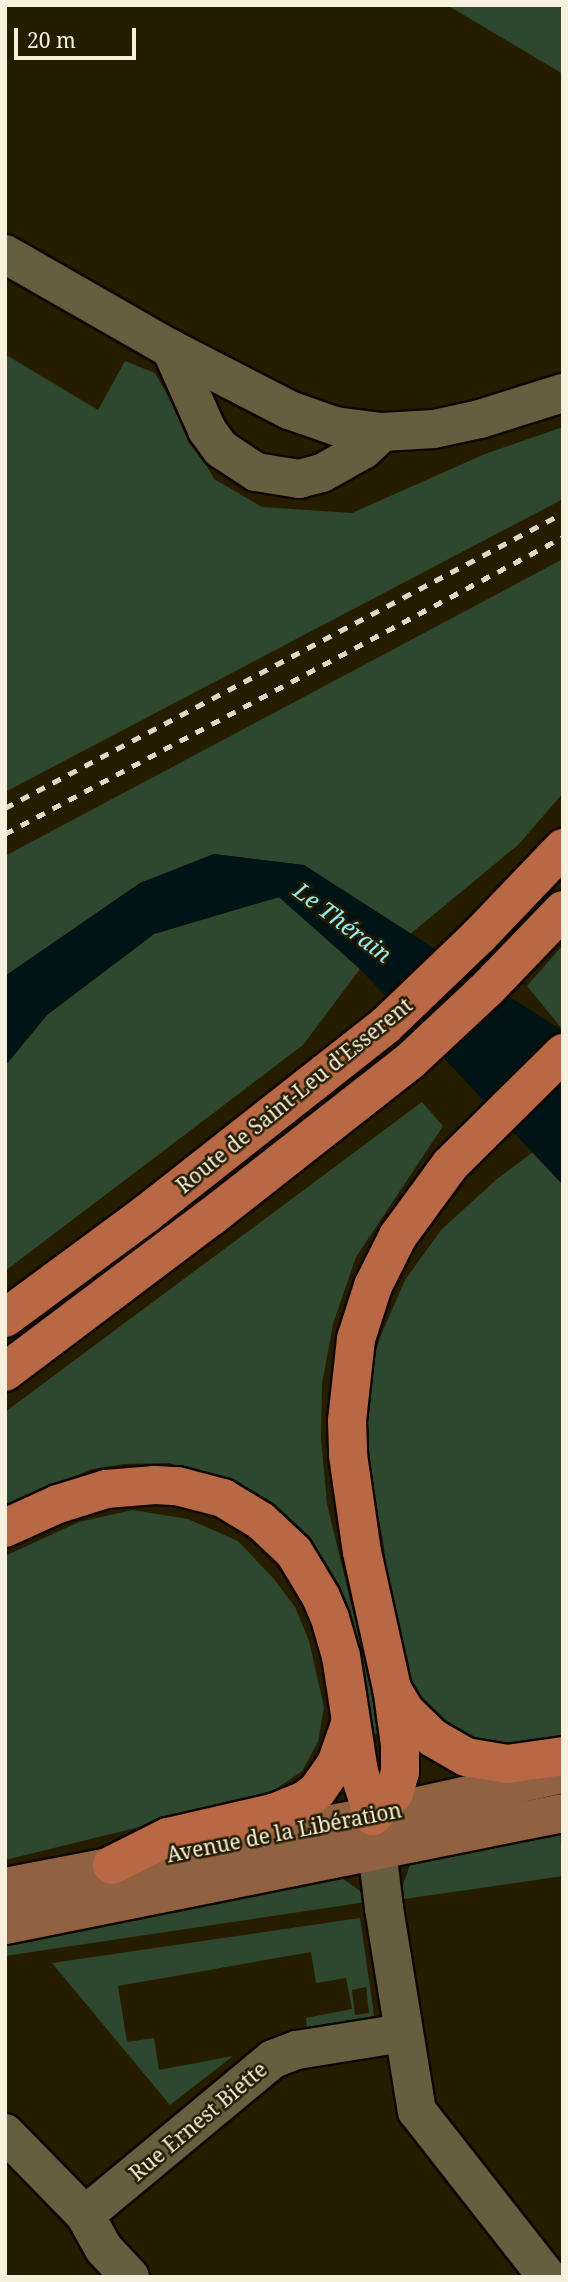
<!DOCTYPE html>
<meta charset="utf-8">
<style>
body{margin:0}
#map{position:relative;width:568px;height:2282px;overflow:hidden;background:#261d01;font-family:"Noto Serif",serif}
div>[style]{position:absolute}
.green>*{inset:0;background:#2d482e}
.water>*{inset:0;background:#001415}
.roads{filter:drop-shadow(2px 0 #0f0700) drop-shadow(-2px 0 #0f0700) drop-shadow(0 2px #0f0700) drop-shadow(0 -2px #0f0700)}
.street>*{height:38px;margin:-19px;padding:0 19px;transform-origin:19px;border-radius:19px;background:#675d3f}
.secondary>*{height:38px;margin:-19px;padding:0 19px;transform-origin:19px;border-radius:19px;background:#906242}
.primary>*{height:38px;margin:-19px;padding:0 19px;transform-origin:19px;border-radius:19px;background:#b86844}
.rail>*{height:5px;margin-top:-2.5px;transform-origin:0;background:repeating-linear-gradient(90deg,#dfd8c6 0 9px,transparent 0 18px)}
span{translate:-50% -50%;white-space:nowrap;text-align:center;line-height:1.15;-webkit-text-stroke:5px #261d01;paint-order:stroke}
.street-label{font-size:21px;color:#f6f0df}
.water-label{font-size:23px;color:#95edf2;font-style:italic}
.frame{position:absolute;inset:0;border:7px solid #f6f0df;pointer-events:none}
.scale{position:absolute;left:14px;top:28px;width:122px;height:32px;box-sizing:border-box;border:4px solid #f6f0df;border-top:0;padding-left:9px;font-size:21px;line-height:24px;white-space:nowrap;color:#f6f0df;-webkit-text-stroke:5px #261d01;paint-order:stroke}
</style>
<div id="map">
<div class="green">
<i style="clip-path:polygon(447px 5px,563px 5px,563px 74px)"></i>
<i style="clip-path:polygon(8px 356px,98px 410px,125px 361px,155px 373px,214px 479px,262px 507px,352px 513px,485px 454px,563px 427px,563px 499px,5px 792px,5px 359px)"></i>
<i style="clip-path:polygon(563px 559px,563px 793px,518px 845px,409px 935px,304px 865px,214px 854px,140px 883px,5px 976px,5px 856px)"></i>
<i style="clip-path:polygon(279px 897px,360px 969px,303px 1045px,5px 1271px,5px 1066px,47px 1015px,154px 934px)"></i>
<i style="clip-path:polygon(563px 945px,563px 1030px,527px 986px)"></i>
<i style="clip-path:polygon(422px 1102px,443px 1126px,356px 1257px,333px 1324px,322px 1384px,321px 1437px,327px 1504px,367px 1670px,378px 1732px,370px 1738px,354px 1636px,333px 1578px,294px 1524px,255px 1495px,219px 1477px,169px 1463px,124px 1464px,92px 1469px,5px 1505px,5px 1412px)"></i>
<i style="clip-path:polygon(533px 1152px,563px 1185px,563px 1741px,521px 1746px,485px 1744px,453px 1728px,413px 1690px,400px 1669px,383px 1541px,367px 1459px,368px 1375px,381px 1335px,405px 1280px,441px 1230px,497px 1179px)"></i>
<i style="clip-path:polygon(133px 1510px,188px 1519px,238px 1541px,274px 1579px,295px 1607px,309px 1641px,324px 1707px,318px 1742px,302px 1771px,266px 1796px,5px 1860px,5px 1556px,79px 1522px)"></i>
<i style="clip-path:polygon(560px 1830px,563px 1876px,404px 1899px,402px 1888px,411px 1862px)"></i>
<i style="clip-path:polygon(332px 1871px,360px 1891px,366px 1902px,5px 1956px,5px 1936px)"></i>
<i style="clip-path:polygon(evenodd,360px 1918px,375px 2021px,307px 2031px,306px 2018px,352px 2009px,346px 1978px,316px 1983px,311px 1952px,118px 1986px,127px 2042px,154px 2038px,159px 2070px,233px 2056px,170px 2105px,52px 1963px,360px 1918px,366px 1987px,369px 2013px,355px 2015px,352px 1990px,366px 1987px)"></i>
</div>
<div class="water">
<i style="clip-path:polygon(214px 854px,304px 865px,563px 1031px,563px 1185px,360px 969px,279px 897px,154px 934px,47px 1015px,5px 1066px,5px 976px,140px 883px)"></i>
</div>
<div class="roads">
<div class="street">
<i style="left:5px;top:254px;width:191px;rotate:29.8deg"></i>
<i style="left:171px;top:349px;width:133px;rotate:27.3deg"></i>
<i style="left:289px;top:410px;width:49px;rotate:19.2deg"></i>
<i style="left:335px;top:426px;width:47px;rotate:7.3deg"></i>
<i style="left:382px;top:432px;width:52px;rotate:-3.3deg"></i>
<i style="left:434px;top:429px;width:47px;rotate:-12.3deg"></i>
<i style="left:480px;top:419px;width:87px;rotate:-17.4deg"></i>
<i style="left:171px;top:349px;width:89px;rotate:66deg"></i>
<i style="left:207px;top:430px;width:24px;rotate:54deg"></i>
<i style="left:221px;top:449px;width:42px;rotate:33.3deg"></i>
<i style="left:256px;top:472px;width:44px;rotate:9.2deg"></i>
<i style="left:299px;top:479px;width:24px;rotate:-15deg"></i>
<i style="left:322px;top:473px;width:47px;rotate:-29.3deg"></i>
<i style="left:363px;top:450px;width:26px;rotate:-43deg"></i>
<i style="left:373px;top:1816px;width:93px;rotate:83.2deg"></i>
<i style="left:384px;top:1908px;width:206px;rotate:80.8deg"></i>
<i style="left:417px;top:2111px;width:211px;rotate:51.9deg"></i>
<i style="left:5px;top:2133px;width:115px;rotate:45.7deg"></i>
<i style="left:85px;top:2215px;width:39px;rotate:61deg"></i>
<i style="left:104px;top:2249px;width:38px;rotate:47deg"></i>
<i style="left:85px;top:2215px;width:244px;rotate:-39.7deg"></i>
<i style="left:273px;top:2059px;width:26px;rotate:-21deg"></i>
<i style="left:297px;top:2050px;width:107px;rotate:-9.1deg"></i>
</div>
<div class="secondary">
<i style="left:5px;top:1887px;width:375px;rotate:-10.9deg"></i>
<i style="left:373px;top:1816px;width:195px;rotate:-12.5deg"></i>
<i style="left:5px;top:1925px;width:569px;rotate:-11.35deg"></i>
</div>
<div class="primary">
<i style="left:563px;top:1053px;width:159px;rotate:135.3deg"></i>
<i style="left:450px;top:1165px;width:88px;rotate:126.2deg"></i>
<i style="left:398px;top:1236px;width:56px;rotate:116.6deg"></i>
<i style="left:373px;top:1286px;width:56px;rotate:107.8deg"></i>
<i style="left:356px;top:1339px;width:82px;rotate:96.3deg"></i>
<i style="left:347px;top:1421px;width:34px;rotate:88deg"></i>
<i style="left:348px;top:1455px;width:98px;rotate:81.8deg"></i>
<i style="left:362px;top:1552px;width:140px;rotate:77.6deg"></i>
<i style="left:392px;top:1689px;width:26px;rotate:59deg"></i>
<i style="left:405px;top:1711px;width:39px;rotate:44deg"></i>
<i style="left:433px;top:1738px;width:38px;rotate:30deg"></i>
<i style="left:466px;top:1757px;width:42px;rotate:9.7deg"></i>
<i style="left:507px;top:1764px;width:57px;rotate:-8.1deg"></i>
<i style="left:5px;top:1318px;width:175px;rotate:-36.4deg"></i>
<i style="left:146px;top:1214px;width:304px;rotate:-38.2deg"></i>
<i style="left:385px;top:1026px;width:130px;rotate:-43.8deg"></i>
<i style="left:479px;top:936px;width:122px;rotate:-46.3deg"></i>
<i style="left:5px;top:1372px;width:258px;rotate:-37deg"></i>
<i style="left:211px;top:1217px;width:253px;rotate:-38.1deg"></i>
<i style="left:410px;top:1061px;width:107px;rotate:-43.1deg"></i>
<i style="left:488px;top:988px;width:108px;rotate:-46.1deg"></i>
<i style="left:5px;top:1528px;width:58px;rotate:-24.4deg"></i>
<i style="left:58px;top:1504px;width:50px;rotate:-17.4deg"></i>
<i style="left:106px;top:1489px;width:49px;rotate:-4.7deg"></i>
<i style="left:155px;top:1485px;width:22px;rotate:3deg"></i>
<i style="left:177px;top:1486px;width:48px;rotate:14.6deg"></i>
<i style="left:223px;top:1498px;width:44px;rotate:31.2deg"></i>
<i style="left:261px;top:1521px;width:45px;rotate:43.2deg"></i>
<i style="left:294px;top:1552px;width:52px;rotate:59deg"></i>
<i style="left:321px;top:1597px;width:23px;rotate:67deg"></i>
<i style="left:330px;top:1618px;width:40px;rotate:74deg"></i>
<i style="left:341px;top:1656px;width:117px;rotate:81.2deg"></i>
<i style="left:359px;top:1772px;width:46px;rotate:72.3deg"></i>
<i style="left:373px;top:1816px;width:31px;rotate:-48deg"></i>
<i style="left:394px;top:1793px;width:22px;rotate:-74deg"></i>
<i style="left:400px;top:1772px;width:27px;rotate:-90deg"></i>
<i style="left:400px;top:1745px;width:51px;rotate:-97.8deg"></i>
<i style="left:112px;top:1865px;width:63px;rotate:-26.6deg"></i>
<i style="left:168px;top:1837px;width:108px;rotate:-12.9deg"></i>
<i style="left:273px;top:1813px;width:35px;rotate:-22deg"></i>
<i style="left:305px;top:1800px;width:15px;rotate:-37deg"></i>
<i style="left:317px;top:1791px;width:33px;rotate:-55deg"></i>
<i style="left:336px;top:1764px;width:42px;rotate:-70.7deg"></i>
</div>
</div>
<div class="rail">
<i style="left:5px;top:808px;width:631px;rotate:-27.86deg"></i>
<i style="left:5px;top:834px;width:632px;rotate:-28.02deg"></i>
</div>
<div class="street-label">
<span style="left:294px;top:1095px;rotate:-39deg">Route de Saint-Leu d'Esserent</span>
<span style="left:284px;top:1832px;rotate:-11deg">Avenue de la Libération</span>
<span style="left:198px;top:2121px;rotate:-40deg">Rue Ernest Biette</span>
</div>
<div class="water-label">
<span style="left:343px;top:922px;rotate:37deg">Le Thérain</span>
</div>
<div class="frame"></div>
<div class="scale">20 m</div>
</div>
